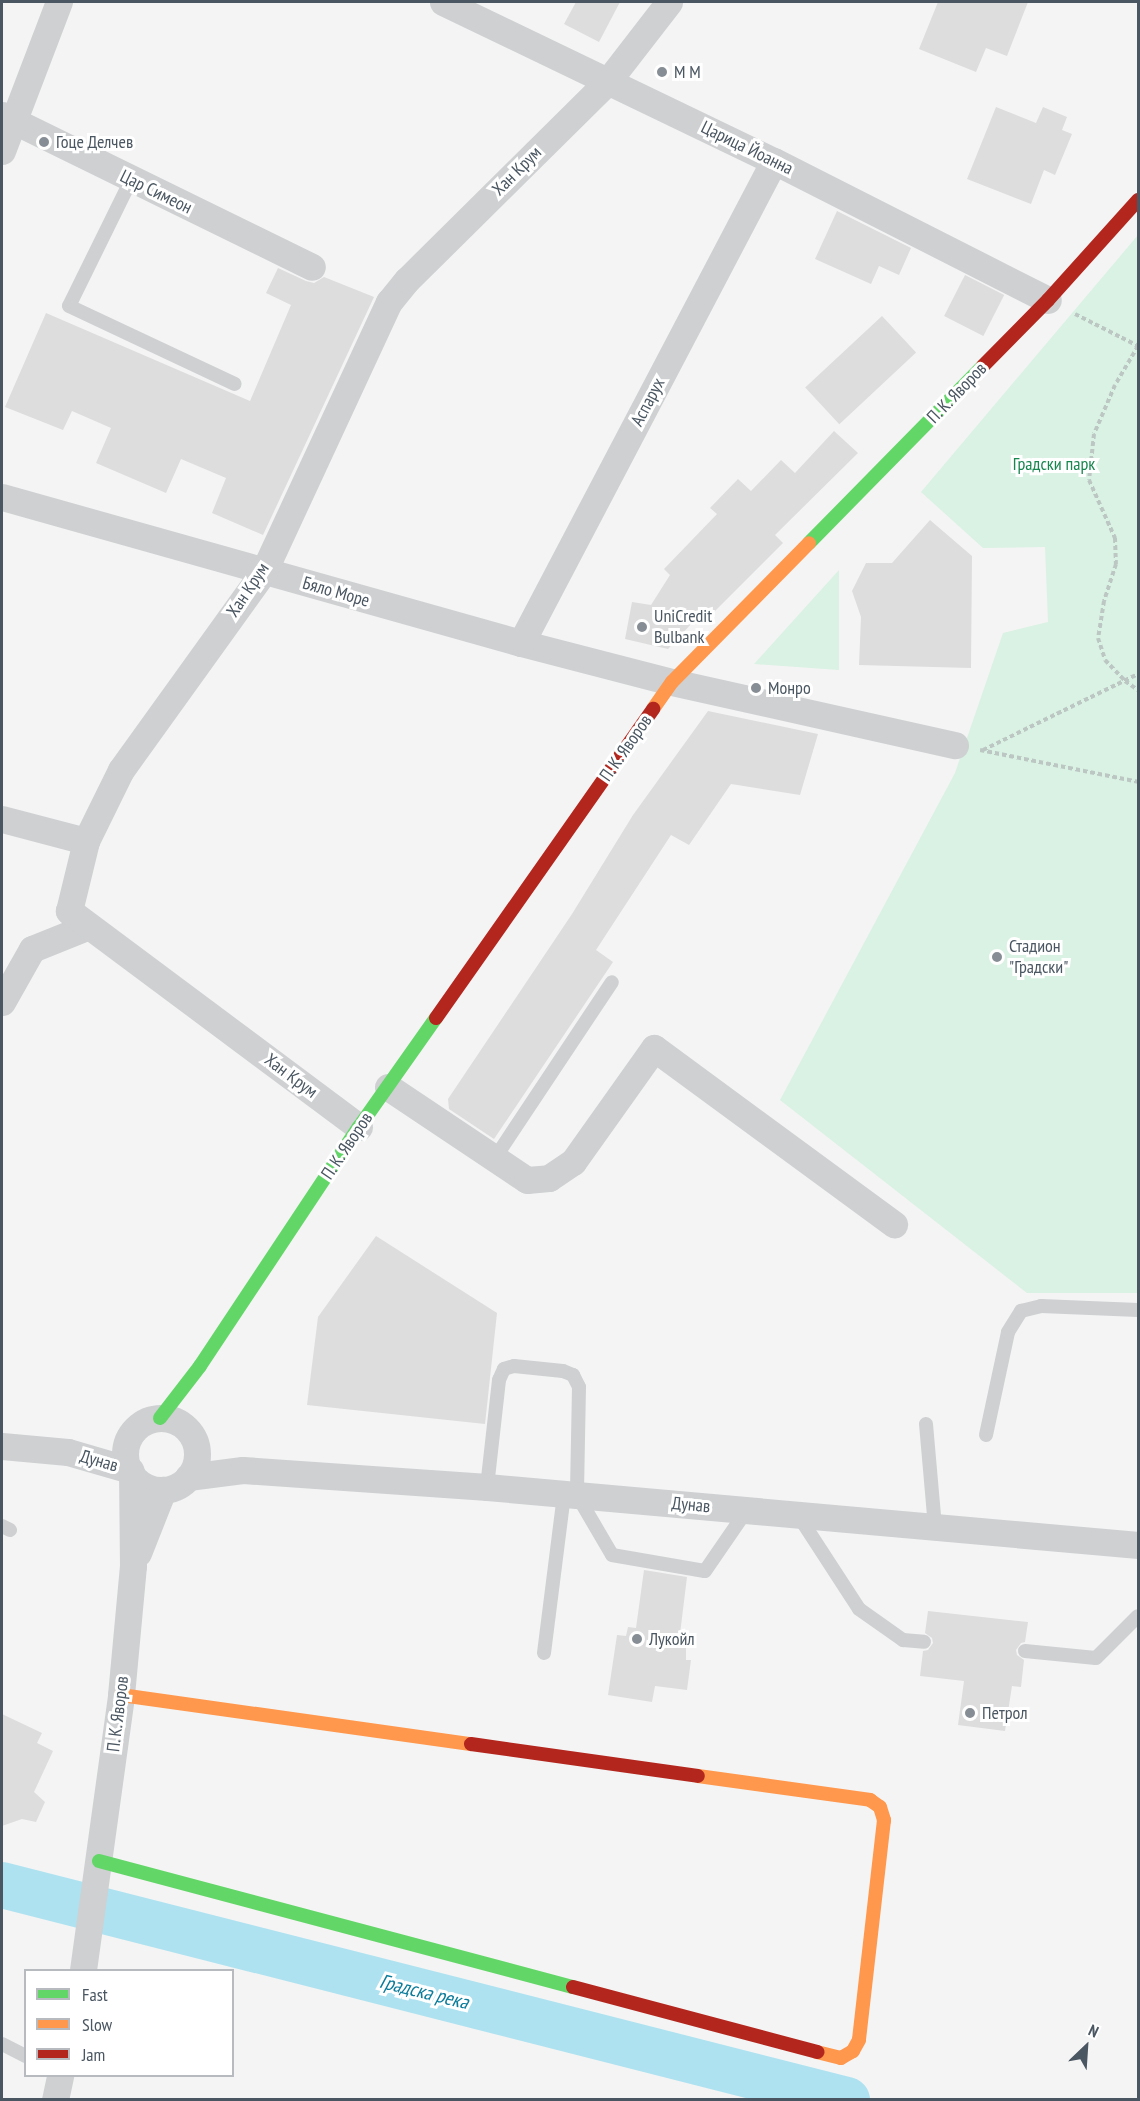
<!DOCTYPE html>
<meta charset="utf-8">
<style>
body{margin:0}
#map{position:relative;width:1140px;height:2101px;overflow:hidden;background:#f4f4f4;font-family:"PT Sans Narrow",sans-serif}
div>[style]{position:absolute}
.green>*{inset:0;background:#d9f2e3}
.river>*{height:46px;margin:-23px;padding:0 23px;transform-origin:23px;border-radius:23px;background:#aee2f0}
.building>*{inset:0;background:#ddddde;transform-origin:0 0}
.path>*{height:4px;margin-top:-2px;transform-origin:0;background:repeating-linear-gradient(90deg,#bcc7c4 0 4.5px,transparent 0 7.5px)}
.lane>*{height:14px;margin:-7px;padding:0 7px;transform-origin:7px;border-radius:7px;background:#ced0d2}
.street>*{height:27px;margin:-13.5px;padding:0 13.5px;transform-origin:13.5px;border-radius:13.5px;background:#ced0d2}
.street>.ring{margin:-13.5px;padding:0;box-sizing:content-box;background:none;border:27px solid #ced0d2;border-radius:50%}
.fast>*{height:14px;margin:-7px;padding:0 7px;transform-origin:7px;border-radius:7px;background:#63d668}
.slow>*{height:14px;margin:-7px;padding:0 7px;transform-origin:7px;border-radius:7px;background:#ff974d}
.jam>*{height:14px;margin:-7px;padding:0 7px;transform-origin:7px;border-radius:7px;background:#b3261e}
.dots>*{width:16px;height:16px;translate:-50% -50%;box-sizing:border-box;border:3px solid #fff;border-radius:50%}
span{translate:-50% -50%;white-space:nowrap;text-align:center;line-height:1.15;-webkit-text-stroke:6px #fff;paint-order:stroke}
.poi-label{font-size:18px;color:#4a5661}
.left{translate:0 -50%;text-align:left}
.street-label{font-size:18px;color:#4a5661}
.park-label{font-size:18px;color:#17864f}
.water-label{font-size:20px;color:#0c7c9b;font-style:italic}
.frame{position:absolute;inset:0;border:3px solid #4a5661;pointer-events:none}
.legend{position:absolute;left:24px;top:1969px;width:210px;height:108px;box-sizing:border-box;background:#fff;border:2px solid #b7bbc0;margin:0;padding:8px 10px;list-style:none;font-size:18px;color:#4a5661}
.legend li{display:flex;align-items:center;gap:12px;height:30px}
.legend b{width:30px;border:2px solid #b7bbc0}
.north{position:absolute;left:1056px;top:2017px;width:60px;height:60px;-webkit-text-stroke:4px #fff;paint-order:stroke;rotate:25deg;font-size:16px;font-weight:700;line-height:24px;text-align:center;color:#4a5661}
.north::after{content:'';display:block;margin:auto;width:21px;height:27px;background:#4a5661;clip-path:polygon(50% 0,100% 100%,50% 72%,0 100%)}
</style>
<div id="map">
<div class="green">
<i style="clip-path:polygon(1138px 235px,1138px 1293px,1027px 1293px,780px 1100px,955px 773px,1003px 633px,1048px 622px,1045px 547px,983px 548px,921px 492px)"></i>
<i style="clip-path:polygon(839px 570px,839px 670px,754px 664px)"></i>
</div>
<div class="river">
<i style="left:2px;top:1885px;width:872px;rotate:14.28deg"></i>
</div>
<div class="building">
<i style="clip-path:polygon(576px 2px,620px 2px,599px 42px,564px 24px)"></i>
<i style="clip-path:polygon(938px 2px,1028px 2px,1007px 56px,986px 48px,976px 72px,919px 49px)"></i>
<i style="clip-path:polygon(996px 107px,1036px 123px,1043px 107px,1067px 117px,1062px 130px,1072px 134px,1055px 175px,1044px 170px,1031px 204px,967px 179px)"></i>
<i style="clip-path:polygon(837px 211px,911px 248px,899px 275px,879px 266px,871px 284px,815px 259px)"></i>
<i style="clip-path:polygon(278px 268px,306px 281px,314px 283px,324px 277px,374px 297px,263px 535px,212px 513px,226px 478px,181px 459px,166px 493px,96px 463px,111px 428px,72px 411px,63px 430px,5px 407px,46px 313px,250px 401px,291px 305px,266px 293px)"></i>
<i style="left:965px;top:275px;width:44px;height:46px;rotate:27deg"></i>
<i style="left:882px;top:316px;width:50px;height:105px;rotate:47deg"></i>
<i style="clip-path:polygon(834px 431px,858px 453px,775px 535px,783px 543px,711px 615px,705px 609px,668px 649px,625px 639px,632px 602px,651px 605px,670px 575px,664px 569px,717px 514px,710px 508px,738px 479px,751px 491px,781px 460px,795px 473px)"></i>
<i style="clip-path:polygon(930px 520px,972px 556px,971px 668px,859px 665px,861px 617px,852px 591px,866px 563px,892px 563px)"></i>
<i style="clip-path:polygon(708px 711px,818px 734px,800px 795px,731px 784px,689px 845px,671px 835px,596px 950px,613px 962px,494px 1139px,449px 1109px,448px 1099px,572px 914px,633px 815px)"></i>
<i style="clip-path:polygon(376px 1236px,497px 1313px,485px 1424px,307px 1405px,318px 1317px)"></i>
<i style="clip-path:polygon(644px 1570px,687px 1577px,680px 1634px,686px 1635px,686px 1660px,691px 1660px,687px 1690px,655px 1686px,652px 1702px,608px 1695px,617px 1635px,626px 1636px,628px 1627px,636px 1628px)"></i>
<i style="clip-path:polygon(928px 1611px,1028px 1622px,1025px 1642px,1021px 1643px,1016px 1650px,1017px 1655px,1024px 1660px,1021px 1687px,1012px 1686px,1005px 1731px,958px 1725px,964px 1681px,920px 1676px,923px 1651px,928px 1650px,933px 1643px,932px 1638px,925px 1633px)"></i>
<i style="clip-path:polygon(2px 1714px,42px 1733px,37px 1743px,53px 1751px,34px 1792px,45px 1802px,36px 1822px,22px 1819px,2px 1826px)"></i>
</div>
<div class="path">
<i style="left:1075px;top:314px;width:71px;rotate:26.9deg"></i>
<i style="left:1138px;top:346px;width:45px;rotate:120.5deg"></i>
<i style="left:1115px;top:385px;width:53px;rotate:113.2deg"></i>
<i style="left:1094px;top:434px;width:46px;rotate:96.2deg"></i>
<i style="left:1089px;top:480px;width:64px;rotate:65.9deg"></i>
<i style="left:1115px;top:538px;width:26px;rotate:88deg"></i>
<i style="left:1116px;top:564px;width:39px;rotate:108deg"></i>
<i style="left:1104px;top:601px;width:37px;rotate:99deg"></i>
<i style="left:1098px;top:638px;width:23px;rotate:72deg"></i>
<i style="left:1105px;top:660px;width:29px;rotate:46deg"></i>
<i style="left:1125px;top:681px;width:16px;rotate:35deg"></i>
<i style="left:980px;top:750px;width:161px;rotate:11.4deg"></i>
<i style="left:983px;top:750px;width:173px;rotate:-26.1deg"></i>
</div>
<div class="lane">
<i style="left:131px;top:180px;width:140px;rotate:116.2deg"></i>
<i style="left:69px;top:306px;width:183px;rotate:25.2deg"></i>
<i style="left:495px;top:1158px;width:211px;rotate:-56.4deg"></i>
<i style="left:926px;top:1424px;width:103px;rotate:85deg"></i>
<i style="left:986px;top:1435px;width:105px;rotate:-77.9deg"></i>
<i style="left:1008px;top:1332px;width:25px;rotate:-58deg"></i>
<i style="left:1021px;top:1311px;width:21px;rotate:-14deg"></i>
<i style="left:1041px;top:1306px;width:97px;rotate:2.4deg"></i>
<i style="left:487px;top:1487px;width:108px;rotate:-83.6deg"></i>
<i style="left:499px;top:1380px;width:12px;rotate:-66deg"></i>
<i style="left:504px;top:1369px;width:10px;rotate:-17deg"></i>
<i style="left:514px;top:1366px;width:49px;rotate:5.8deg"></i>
<i style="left:563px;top:1371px;width:11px;rotate:22deg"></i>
<i style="left:573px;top:1375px;width:13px;rotate:63deg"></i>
<i style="left:579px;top:1387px;width:108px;rotate:91.1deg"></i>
<i style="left:577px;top:1495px;width:69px;rotate:59.7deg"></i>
<i style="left:612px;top:1555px;width:94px;rotate:9.8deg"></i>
<i style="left:705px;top:1571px;width:74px;rotate:-55.5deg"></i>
<i style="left:798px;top:1515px;width:112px;rotate:57deg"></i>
<i style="left:859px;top:1609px;width:54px;rotate:35.2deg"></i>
<i style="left:903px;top:1640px;width:21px;rotate:5deg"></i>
<i style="left:2px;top:1526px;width:9px;rotate:27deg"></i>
<i style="left:1025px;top:1651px;width:71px;rotate:5.6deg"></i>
<i style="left:1096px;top:1658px;width:59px;rotate:-45deg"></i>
<i style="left:544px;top:1653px;width:160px;rotate:-82.8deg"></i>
<i style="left:2px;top:2044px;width:27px;rotate:27deg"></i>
</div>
<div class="street">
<i style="left:443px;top:2px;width:367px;rotate:25.7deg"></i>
<i style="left:774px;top:161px;width:307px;rotate:26.9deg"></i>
<i style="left:2px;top:115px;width:345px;rotate:26.1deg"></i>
<i style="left:2px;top:151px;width:160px;rotate:-69.1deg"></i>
<i style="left:2px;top:497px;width:539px;rotate:15.71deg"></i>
<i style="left:521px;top:643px;width:156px;rotate:14.5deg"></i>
<i style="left:672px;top:682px;width:290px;rotate:12.6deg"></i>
<i style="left:521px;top:643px;width:544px;rotate:-62.31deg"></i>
<i style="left:2px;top:819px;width:87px;rotate:14.7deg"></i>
<i style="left:2px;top:1002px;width:61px;rotate:-60.5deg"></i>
<i style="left:32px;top:949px;width:61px;rotate:-22deg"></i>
<i style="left:388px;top:1087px;width:167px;rotate:33.8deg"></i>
<i style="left:527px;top:1180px;width:22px;rotate:-5deg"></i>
<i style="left:549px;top:1178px;width:29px;rotate:-34deg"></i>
<i style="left:573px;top:1162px;width:140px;rotate:-54.6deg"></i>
<i style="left:654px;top:1048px;width:298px;rotate:36.3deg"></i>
<i style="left:359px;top:1127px;width:362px;rotate:-143.3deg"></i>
<i style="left:69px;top:911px;width:72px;rotate:-76.3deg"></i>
<i style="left:86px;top:841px;width:79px;rotate:-63.8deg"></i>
<i style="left:121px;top:770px;width:245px;rotate:-54.3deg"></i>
<i style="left:264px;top:571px;width:297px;rotate:-65.1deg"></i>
<i style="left:389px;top:302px;width:28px;rotate:-51deg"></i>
<i style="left:407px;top:280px;width:283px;rotate:-44.7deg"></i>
<i style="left:608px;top:81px;width:100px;rotate:-52.3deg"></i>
<i class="ring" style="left:125px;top:1418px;width:45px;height:45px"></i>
<i style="left:2px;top:1446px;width:66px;rotate:5.2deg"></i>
<i style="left:68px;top:1452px;width:65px;rotate:16.2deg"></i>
<i style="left:188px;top:1477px;width:55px;rotate:-7.3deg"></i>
<i style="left:243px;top:1470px;width:245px;rotate:4deg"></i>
<i style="left:487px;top:1487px;width:654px;rotate:5.09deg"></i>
<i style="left:138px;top:1553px;width:68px;rotate:-68.4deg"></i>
<i style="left:83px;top:1970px;width:278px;rotate:-82.1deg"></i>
<i style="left:121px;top:1695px;width:130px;rotate:-84.7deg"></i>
<i style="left:133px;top:1566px;width:91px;rotate:-90.6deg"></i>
<i style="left:55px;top:2100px;width:25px;rotate:-78deg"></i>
</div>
<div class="fast">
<i style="left:809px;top:543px;width:248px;rotate:-45.5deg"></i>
<i style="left:160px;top:1418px;width:66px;rotate:-52.4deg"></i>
<i style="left:200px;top:1366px;width:287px;rotate:-56.4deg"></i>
<i style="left:359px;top:1127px;width:133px;rotate:-54.8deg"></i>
<i style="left:99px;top:1861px;width:490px;rotate:14.9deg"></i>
</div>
<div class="slow">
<i style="left:653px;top:709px;width:33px;rotate:-55deg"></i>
<i style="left:672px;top:682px;width:195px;rotate:-45.4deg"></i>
<i style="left:121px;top:1695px;width:353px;rotate:8deg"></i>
<i style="left:698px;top:1776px;width:174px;rotate:7.9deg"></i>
<i style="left:870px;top:1800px;width:12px;rotate:35deg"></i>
<i style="left:880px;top:1807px;width:14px;rotate:73deg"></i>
<i style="left:884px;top:1820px;width:221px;rotate:96.5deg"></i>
<i style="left:859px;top:2040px;width:13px;rotate:119deg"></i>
<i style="left:853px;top:2051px;width:14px;rotate:150deg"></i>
<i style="left:841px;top:2058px;width:25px;rotate:-166deg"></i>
</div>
<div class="jam">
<i style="left:983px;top:366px;width:93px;rotate:-45.4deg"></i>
<i style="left:1048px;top:300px;width:135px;rotate:-48deg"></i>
<i style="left:436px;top:1018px;width:378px;rotate:-54.9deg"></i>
<i style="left:471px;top:1744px;width:229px;rotate:8deg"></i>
<i style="left:573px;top:1987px;width:253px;rotate:14.9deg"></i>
</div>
<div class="dots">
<i style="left:662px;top:72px;background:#868d94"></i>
<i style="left:44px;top:142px;background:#868d94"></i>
<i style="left:642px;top:627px;background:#868d94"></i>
<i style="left:756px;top:688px;background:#868d94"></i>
<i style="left:997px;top:957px;background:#868d94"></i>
<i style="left:637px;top:1639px;background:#868d94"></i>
<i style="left:970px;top:1713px;background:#868d94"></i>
</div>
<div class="poi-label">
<span class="left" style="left:674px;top:72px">M M</span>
<span class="left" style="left:56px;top:142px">Гоце Делчев</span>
<span class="left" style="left:654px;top:627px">UniCredit<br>Bulbank</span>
<span class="left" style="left:768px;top:688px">Монро</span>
<span class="left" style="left:1009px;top:957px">Стадион<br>"Градски"</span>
<span class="left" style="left:649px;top:1639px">Лукойл</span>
<span class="left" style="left:982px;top:1713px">Петрол</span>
</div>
<div class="street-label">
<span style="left:747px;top:148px;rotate:26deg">Царица Йоанна</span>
<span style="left:517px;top:171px;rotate:-45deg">Хан Крум</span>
<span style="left:156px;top:192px;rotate:26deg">Цар Симеон</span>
<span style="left:957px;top:393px;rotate:-46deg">П. К. Яворов</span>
<span style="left:648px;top:402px;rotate:-62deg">Аспарух</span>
<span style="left:248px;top:590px;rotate:-56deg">Хан Крум</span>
<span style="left:336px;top:592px;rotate:16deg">Бяло Море</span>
<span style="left:626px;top:748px;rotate:-55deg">П. К. Яворов</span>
<span style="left:291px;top:1076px;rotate:37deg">Хан Крум</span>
<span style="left:347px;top:1146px;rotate:-56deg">П. К. Яворов</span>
<span style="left:99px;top:1461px;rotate:16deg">Дунав</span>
<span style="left:691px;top:1505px;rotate:5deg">Дунав</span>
<span style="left:118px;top:1714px;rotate:-83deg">П. К. Яворов</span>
</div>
<div class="park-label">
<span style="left:1054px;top:464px">Градски парк</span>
</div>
<div class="water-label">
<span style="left:424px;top:1992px;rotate:14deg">Градска река</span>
</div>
<div class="frame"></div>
<ul class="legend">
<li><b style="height:8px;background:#63d668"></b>Fast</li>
<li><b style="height:8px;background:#ff974d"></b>Slow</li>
<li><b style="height:8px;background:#b3261e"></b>Jam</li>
</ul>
<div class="north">N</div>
</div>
